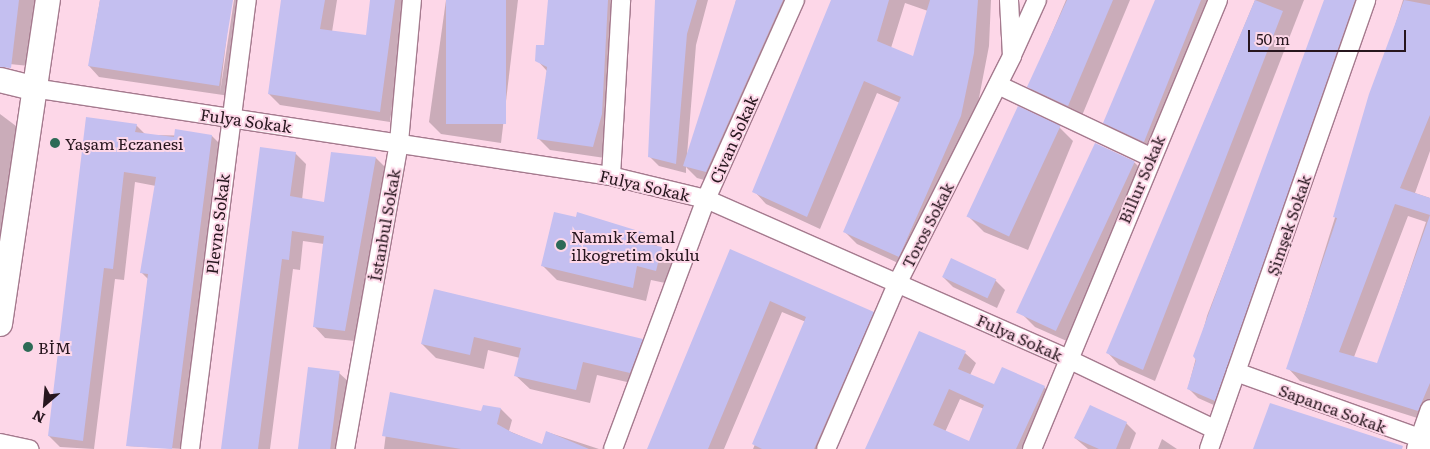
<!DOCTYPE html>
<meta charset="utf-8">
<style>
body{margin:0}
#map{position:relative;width:1430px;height:449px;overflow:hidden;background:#fdd7e8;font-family:Literata,serif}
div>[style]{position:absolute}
.shadow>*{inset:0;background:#0003}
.building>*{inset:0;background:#c4bff0;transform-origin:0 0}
.roads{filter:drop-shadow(1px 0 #a57a8e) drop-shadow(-1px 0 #a57a8e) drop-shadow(0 1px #a57a8e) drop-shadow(0 -1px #a57a8e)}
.street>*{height:18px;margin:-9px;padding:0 9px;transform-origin:9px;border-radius:9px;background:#fff}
.secondary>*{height:24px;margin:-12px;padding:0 12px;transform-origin:12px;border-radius:12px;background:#fff}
.dots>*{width:14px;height:14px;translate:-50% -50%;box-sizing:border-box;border:2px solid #fdd7e8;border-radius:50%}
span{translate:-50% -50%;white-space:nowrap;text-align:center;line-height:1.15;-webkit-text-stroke:4px #fdd7e8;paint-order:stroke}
.street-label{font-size:16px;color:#27161e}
.poi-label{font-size:16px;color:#27161e}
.left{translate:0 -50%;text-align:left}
.north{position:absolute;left:20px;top:379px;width:50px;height:50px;-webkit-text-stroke:4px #fdd7e8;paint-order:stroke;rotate:207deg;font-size:14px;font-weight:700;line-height:20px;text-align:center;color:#27161e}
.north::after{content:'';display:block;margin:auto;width:18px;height:22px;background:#27161e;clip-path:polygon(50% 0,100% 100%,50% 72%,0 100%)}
.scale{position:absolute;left:1248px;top:30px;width:158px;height:22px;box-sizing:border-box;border:2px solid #27161e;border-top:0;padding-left:6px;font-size:15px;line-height:18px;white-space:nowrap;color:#27161e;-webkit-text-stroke:4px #fdd7e8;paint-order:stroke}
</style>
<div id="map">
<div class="shadow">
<i style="clip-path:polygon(0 0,37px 0,29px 66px,0 63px)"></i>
<i style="clip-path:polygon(100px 0,231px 0,220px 93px,234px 0,244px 0,230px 96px,99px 77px,89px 66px)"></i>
<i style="clip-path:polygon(284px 0,337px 0,332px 32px,367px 37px,371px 0,406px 0,390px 122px,280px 105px,269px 94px)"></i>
<i style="clip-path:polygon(446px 0,518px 0,501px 143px,441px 134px,429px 122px)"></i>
<i style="clip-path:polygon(549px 0,619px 0,605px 158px,550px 150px,538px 138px,547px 71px,537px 60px,546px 46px)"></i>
<i style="clip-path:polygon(657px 0,708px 0,696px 45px,687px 155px,730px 35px,736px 0,797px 0,719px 184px,697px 178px,686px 167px,686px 173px,659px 166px,649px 156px)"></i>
<i style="clip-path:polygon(evenodd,832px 0,991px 0,989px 46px,973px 129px,911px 269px,857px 244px,845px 232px,900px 103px,877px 93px,820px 229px,766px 204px,754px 191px,832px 0,905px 3px,928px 11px,914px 58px,891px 48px,905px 3px)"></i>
<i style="clip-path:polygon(1066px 0,1130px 0,1081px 118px,1041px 100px,1029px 87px)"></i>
<i style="clip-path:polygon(1157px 0,1219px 0,1157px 154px,1117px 135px,1104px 123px)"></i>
<i style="clip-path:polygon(1255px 0,1304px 0,1155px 381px,1119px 365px,1108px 353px)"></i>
<i style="clip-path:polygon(1328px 0,1369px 0,1225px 410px,1198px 398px,1188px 388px,1207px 316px)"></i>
<i style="clip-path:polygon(evenodd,1403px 0,1430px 0,1430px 151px,1415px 193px,1430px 198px,1430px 422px,1300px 381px,1288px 368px,1403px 0,1408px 216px,1426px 222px,1378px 365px,1354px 357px,1408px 216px)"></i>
<i style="clip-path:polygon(0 114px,24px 132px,0 323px)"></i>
<i style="clip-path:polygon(136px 125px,146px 135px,212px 136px,223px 147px,184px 449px,127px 446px,148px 279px,141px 272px,156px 186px,135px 182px,124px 280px,115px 279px,94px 449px,60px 447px,49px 436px)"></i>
<i style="clip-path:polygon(1059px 127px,1073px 141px,1028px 250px,984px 232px,970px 218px)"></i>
<i style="clip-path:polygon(1096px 145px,1135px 163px,1148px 176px,1078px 346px,1035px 327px,1022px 314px)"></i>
<i style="clip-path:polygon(295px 153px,306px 164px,302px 200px,325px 203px,332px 153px,376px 158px,387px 169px,355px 341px,325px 338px,314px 326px,324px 244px,303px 241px,300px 270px,293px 269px,270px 449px,223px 449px)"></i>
<i style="clip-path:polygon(578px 214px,645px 234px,675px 263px,670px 284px,651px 280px,646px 301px,557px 280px,543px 266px)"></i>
<i style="clip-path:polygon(730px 251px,873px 313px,884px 324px,831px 449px,753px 449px,806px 322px,782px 312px,724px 449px,649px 449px)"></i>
<i style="clip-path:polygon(943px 277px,995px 280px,1005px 290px,997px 308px,953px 287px)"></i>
<i style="clip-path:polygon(435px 290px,642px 340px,656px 354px,644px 386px,597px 375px,590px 403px,530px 389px,515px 375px,520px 358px,488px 350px,484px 369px,436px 358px,422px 344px)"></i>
<i style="clip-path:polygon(evenodd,965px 353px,976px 363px,970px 375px,995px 386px,1044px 387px,1055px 398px,1034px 449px,866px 449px,965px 353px,960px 399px,984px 409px,970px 442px,945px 432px,960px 399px)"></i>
<i style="clip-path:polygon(339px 373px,349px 382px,339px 449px,298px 449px)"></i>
<i style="clip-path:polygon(391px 393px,482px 413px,484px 406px,501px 409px,512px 420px,509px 431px,542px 445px,547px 432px,599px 449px,384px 449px)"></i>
<i style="clip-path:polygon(1126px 423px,1136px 433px,1130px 449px,1088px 449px,1075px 438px)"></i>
<i style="clip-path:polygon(1162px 439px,1177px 449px,1158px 449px)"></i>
</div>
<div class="building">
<i style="clip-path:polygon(0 0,19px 0,11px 68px,0 67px)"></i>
<i style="clip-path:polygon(100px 0,233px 0,219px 86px,88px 66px)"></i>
<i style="clip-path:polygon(281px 0,325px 0,320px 29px,366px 35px,370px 0,395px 0,380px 112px,268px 94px)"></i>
<i style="left:446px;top:0;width:60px;height:124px"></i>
<i style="clip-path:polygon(548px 0,608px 0,602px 114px,593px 147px,537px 139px,547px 67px,535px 61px,536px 45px,544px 45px)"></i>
<i style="clip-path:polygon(655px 0,697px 0,687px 34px,676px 164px,648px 157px)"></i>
<i style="clip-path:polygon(736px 0,783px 0,706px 172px,683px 166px)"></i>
<i style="clip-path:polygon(831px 0,889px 0,877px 41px,913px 56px,930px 0,978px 0,974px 53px,961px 116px,899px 257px,843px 232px,901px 97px,864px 81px,807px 217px,752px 192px)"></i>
<i style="clip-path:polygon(1067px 0,1113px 0,1068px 106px,1027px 87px)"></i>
<i style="clip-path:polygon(1155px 0,1201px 0,1144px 142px,1103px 123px)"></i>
<i style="clip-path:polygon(1255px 0,1283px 11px,1143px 370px,1106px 353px)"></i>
<i style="clip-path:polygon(1324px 0,1355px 0,1215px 401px,1187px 389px,1196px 360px,1193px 356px)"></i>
<i style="clip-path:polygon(1404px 0,1430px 5px,1430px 115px,1400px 188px,1430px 198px,1430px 215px,1395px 204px,1339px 352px,1377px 363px,1430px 215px,1430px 383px,1418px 411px,1286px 369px,1337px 218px,1333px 217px,1369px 94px)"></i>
<i style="left:1018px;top:106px;width:47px;height:122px;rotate:25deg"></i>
<i style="clip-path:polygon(86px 117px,137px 124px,135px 132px,174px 137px,175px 129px,212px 135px,172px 449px,126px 446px,148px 274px,140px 273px,156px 177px,124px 172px,113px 269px,104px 268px,83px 441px,48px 436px)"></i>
<i style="left:1095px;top:143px;width:44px;height:187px;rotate:25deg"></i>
<i style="clip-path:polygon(260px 147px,296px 152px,290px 196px,324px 202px,331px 152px,376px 157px,345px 331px,313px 327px,324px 236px,292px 231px,289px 260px,282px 259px,258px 449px,221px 449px)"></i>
<i style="clip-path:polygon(554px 212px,576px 217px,577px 212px,645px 233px,643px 243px,662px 247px,656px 271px,637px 266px,633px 288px,541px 266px)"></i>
<i style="clip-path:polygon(730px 249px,874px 312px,814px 449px,762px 449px,752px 444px,806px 317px,770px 301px,708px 449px,647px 449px)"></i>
<i style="left:951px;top:258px;width:50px;height:21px;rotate:25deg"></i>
<i style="clip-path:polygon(434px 289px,643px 339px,630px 373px,583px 362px,576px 390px,514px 376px,521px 348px,474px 337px,470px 355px,421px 344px)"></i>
<i style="clip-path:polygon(evenodd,919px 331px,966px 351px,958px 369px,994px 384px,1002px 367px,1045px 386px,1016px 449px,865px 449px,919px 331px,949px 389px,984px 405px,969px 441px,933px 425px,949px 389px)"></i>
<i style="left:308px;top:367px;width:32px;height:83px;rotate:7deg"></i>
<i style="clip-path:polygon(390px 392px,481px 411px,483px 405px,501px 408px,497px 424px,513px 433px,542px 444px,546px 431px,589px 449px,461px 449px,382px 436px)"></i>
<i style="clip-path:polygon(1270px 403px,1403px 446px,1402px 449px,1253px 449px)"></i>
<i style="clip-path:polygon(1090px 405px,1127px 422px,1116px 449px,1099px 449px,1074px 438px)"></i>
</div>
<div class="roads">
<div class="street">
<i style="left:1013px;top:53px;width:58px;rotate:-65.6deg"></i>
<i style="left:998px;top:85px;width:168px;rotate:25.3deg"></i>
<i style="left:33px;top:88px;width:585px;rotate:8.66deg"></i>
<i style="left:611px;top:176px;width:98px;rotate:13.6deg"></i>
<i style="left:706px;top:199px;width:394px;rotate:23.8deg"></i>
<i style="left:1066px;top:358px;width:164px;rotate:25.6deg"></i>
<i style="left:611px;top:176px;width:176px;rotate:-86.7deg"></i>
<i style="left:1236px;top:372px;width:206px;rotate:19.8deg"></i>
<i style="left:0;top:443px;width:30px;rotate:12deg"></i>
<i style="left:190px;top:449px;width:453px;rotate:-82.8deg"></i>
<i style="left:345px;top:449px;width:312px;rotate:-80deg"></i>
<i style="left:399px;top:142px;width:143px;rotate:-84.8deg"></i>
<i style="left:613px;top:449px;width:267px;rotate:-69.6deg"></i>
<i style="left:706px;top:199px;width:218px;rotate:-65.9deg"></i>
<i style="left:826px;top:449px;width:182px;rotate:-66.7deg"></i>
<i style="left:898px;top:282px;width:253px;rotate:-63.2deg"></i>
<i style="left:1012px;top:56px;width:56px;rotate:-93.1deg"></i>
<i style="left:1032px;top:449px;width:486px;rotate:-67.5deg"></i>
<i style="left:1209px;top:449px;width:476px;rotate:-70.7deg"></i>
<i style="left:1416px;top:449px;width:42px;rotate:-70.7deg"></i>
</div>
<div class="secondary">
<i style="left:0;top:80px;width:34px;rotate:14deg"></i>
<i style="left:0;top:324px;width:328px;rotate:-81.6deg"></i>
</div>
</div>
<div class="dots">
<i style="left:55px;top:143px;background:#2d6a56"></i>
<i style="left:561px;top:245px;background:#2d6a56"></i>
<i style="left:28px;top:347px;background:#2d6a56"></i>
</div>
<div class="street-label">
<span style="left:246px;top:120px;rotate:8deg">Fulya Sokak</span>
<span style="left:733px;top:139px;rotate:-66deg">Civan Sokak</span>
<span style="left:1141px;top:179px;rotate:-67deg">Billur Sokak</span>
<span style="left:645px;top:185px;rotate:13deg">Fulya Sokak</span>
<span style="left:217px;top:224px;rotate:-83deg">Plevne Sokak</span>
<span style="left:384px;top:225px;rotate:-80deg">İstanbul Sokak</span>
<span style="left:927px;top:225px;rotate:-63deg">Toros Sokak</span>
<span style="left:1288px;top:225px;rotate:-71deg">Şimşek Sokak</span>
<span style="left:1020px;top:337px;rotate:24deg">Fulya Sokak</span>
<span style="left:1333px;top:408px;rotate:20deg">Sapanca Sokak</span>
</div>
<div class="poi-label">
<span class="left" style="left:65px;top:143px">Yaşam Eczanesi</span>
<span class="left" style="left:571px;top:245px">Namık Kemal<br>ilkogretim okulu</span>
<span class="left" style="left:38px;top:347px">BİM</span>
</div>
<div class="north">N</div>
<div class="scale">50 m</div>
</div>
